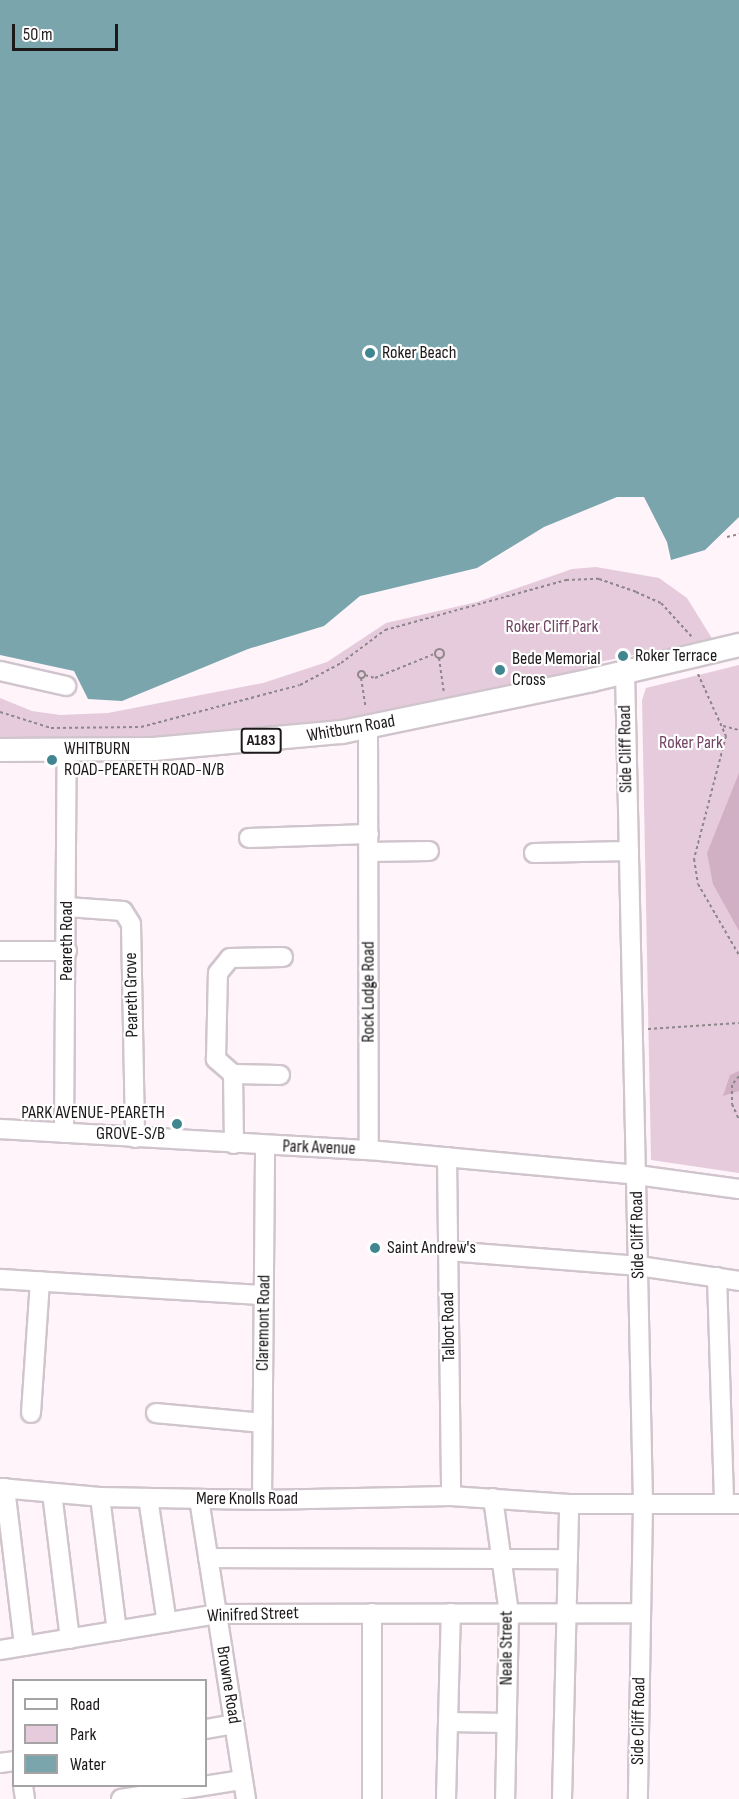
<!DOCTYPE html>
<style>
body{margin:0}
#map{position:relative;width:739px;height:1799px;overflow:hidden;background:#fef4fa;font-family:"Sofia Sans Condensed",sans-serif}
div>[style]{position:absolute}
.green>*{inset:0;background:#e6cbdc}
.forest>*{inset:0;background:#d1afc4}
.water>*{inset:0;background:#7aa5ad}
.path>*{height:2px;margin-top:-1px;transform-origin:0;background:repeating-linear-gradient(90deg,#8d868a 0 3px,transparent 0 6px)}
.path>.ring{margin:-1px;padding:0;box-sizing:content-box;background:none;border:2px solid #8d868a;border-radius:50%}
.roads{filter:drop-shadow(2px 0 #d0c5cc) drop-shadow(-2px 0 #d0c5cc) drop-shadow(0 2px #d0c5cc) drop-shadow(0 -2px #d0c5cc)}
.minor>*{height:18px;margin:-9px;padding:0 9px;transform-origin:9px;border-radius:9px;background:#fff}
.major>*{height:22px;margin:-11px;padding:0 11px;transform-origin:11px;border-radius:11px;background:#fff}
.dots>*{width:16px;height:16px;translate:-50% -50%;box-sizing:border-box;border:3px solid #fff;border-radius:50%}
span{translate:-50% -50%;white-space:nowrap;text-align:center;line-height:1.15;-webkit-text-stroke:4.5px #fff;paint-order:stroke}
.shield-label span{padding:2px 4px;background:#fff;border:2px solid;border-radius:4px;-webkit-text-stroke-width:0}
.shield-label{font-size:16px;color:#1d191b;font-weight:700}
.poi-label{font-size:18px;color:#1d191b}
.left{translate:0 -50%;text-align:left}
.right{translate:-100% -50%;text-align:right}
.park-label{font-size:18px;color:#734463}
.street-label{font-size:18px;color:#1d191b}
.legend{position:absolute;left:12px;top:1679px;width:195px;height:108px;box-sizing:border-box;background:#fff;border:2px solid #a5a3a4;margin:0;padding:8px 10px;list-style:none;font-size:18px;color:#1d191b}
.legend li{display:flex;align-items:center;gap:12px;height:30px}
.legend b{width:30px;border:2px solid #a5a3a4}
.scale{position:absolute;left:12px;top:24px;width:106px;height:27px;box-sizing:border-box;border:3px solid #1d191b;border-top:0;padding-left:8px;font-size:18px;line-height:21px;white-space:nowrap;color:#1d191b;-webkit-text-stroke:4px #fff;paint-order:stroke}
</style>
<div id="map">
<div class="green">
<i style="clip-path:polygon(596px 567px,659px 578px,687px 598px,713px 640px,677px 653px,634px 655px,599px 662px,560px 677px,325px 723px,153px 737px,0 739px,0 698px,32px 711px,60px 715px,108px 713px,263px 683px,327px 662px,386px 623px,477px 602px,572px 569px)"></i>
<i style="clip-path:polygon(739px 665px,739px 1173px,651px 1160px,642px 700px,646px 688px)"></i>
</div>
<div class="forest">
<i style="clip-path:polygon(739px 773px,739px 931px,713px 884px,707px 853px)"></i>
<i style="clip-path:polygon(739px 1071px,739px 1091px,723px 1096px,730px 1075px)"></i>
</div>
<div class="water">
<i style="clip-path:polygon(0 0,739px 0,739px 517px,705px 550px,671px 560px,667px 542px,644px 497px,617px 497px,544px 527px,477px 568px,360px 596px,324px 626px,248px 649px,122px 701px,88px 699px,74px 671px,0 655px)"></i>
</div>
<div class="path">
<i style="left:727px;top:537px;width:12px;rotate:-14deg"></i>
<i class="ring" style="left:434.5px;top:648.5px;width:7px;height:7px"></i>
<i style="left:439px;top:658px;width:36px;rotate:82deg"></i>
<i class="ring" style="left:357.5px;top:670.5px;width:5px;height:5px"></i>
<i style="left:698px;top:674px;width:68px;rotate:65.7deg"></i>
<i style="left:726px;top:736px;width:127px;rotate:104.6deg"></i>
<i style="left:694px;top:859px;width:25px;rotate:81deg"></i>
<i style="left:698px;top:884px;width:82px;rotate:60deg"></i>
<i style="left:365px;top:675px;width:10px;rotate:17deg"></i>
<i style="left:375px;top:678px;width:64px;rotate:-22.1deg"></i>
<i style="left:361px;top:678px;width:30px;rotate:81deg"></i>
<i style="left:0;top:712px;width:53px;rotate:17.4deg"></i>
<i style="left:51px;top:728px;width:90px;rotate:-0.6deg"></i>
<i style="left:141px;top:727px;width:164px;rotate:-14.8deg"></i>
<i style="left:300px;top:685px;width:47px;rotate:-28.2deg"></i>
<i style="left:341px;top:663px;width:55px;rotate:-36.9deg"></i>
<i style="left:385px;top:630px;width:188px;rotate:-15.4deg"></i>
<i style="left:566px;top:580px;width:33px;rotate:-2deg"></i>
<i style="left:599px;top:579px;width:39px;rotate:19deg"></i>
<i style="left:636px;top:592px;width:27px;rotate:24deg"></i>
<i style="left:661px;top:603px;width:47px;rotate:47.6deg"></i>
<i style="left:723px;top:726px;width:16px;rotate:14deg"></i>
<i style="left:648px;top:1029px;width:91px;rotate:-3.8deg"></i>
<i style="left:739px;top:1076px;width:11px;rotate:128deg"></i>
<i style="left:732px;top:1085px;width:19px;rotate:90deg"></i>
<i style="left:732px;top:1104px;width:17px;rotate:66deg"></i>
</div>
<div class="roads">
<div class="minor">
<i style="left:0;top:671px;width:68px;rotate:12.8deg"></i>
<i style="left:625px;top:671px;width:834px;rotate:88.76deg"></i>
<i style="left:643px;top:1505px;width:294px;rotate:91deg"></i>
<i style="left:368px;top:727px;width:423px;rotate:89.9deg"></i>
<i style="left:249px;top:838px;width:120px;rotate:-1.9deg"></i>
<i style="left:369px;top:852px;width:60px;rotate:-1deg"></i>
<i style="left:534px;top:853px;width:95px;rotate:-1.2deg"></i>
<i style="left:67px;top:907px;width:56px;rotate:4.1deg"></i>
<i style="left:123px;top:911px;width:15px;rotate:58deg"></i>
<i style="left:131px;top:924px;width:214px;rotate:88.9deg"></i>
<i style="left:0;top:951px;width:67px"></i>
<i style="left:233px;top:1074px;width:47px;rotate:1.2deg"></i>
<i style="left:0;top:1129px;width:370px;rotate:3.3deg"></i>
<i style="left:369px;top:1150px;width:269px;rotate:5.3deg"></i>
<i style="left:637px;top:1175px;width:103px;rotate:7.8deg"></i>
<i style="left:64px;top:1133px;width:384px;rotate:-89.6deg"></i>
<i style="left:234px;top:1144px;width:70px;rotate:-90.8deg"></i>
<i style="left:233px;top:1074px;width:23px;rotate:-139deg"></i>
<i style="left:216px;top:1059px;width:86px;rotate:-88.7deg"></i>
<i style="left:218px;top:973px;width:19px;rotate:-51deg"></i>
<i style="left:230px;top:958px;width:53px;rotate:-1.1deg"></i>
<i style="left:447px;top:1157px;width:339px;rotate:89.3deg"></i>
<i style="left:448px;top:1251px;width:192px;rotate:4.5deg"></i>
<i style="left:639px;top:1266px;width:101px;rotate:8.5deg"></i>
<i style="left:717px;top:1277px;width:227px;rotate:88.2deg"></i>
<i style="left:0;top:1279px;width:264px;rotate:3.5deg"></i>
<i style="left:31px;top:1413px;width:132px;rotate:-86.1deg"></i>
<i style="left:156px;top:1413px;width:107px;rotate:5.3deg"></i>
<i style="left:0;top:1488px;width:100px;rotate:5.1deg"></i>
<i style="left:100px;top:1497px;width:162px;rotate:1.1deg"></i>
<i style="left:262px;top:1500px;width:189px;rotate:-1.2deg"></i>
<i style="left:451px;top:1496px;width:118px;rotate:3.9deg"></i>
<i style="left:569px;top:1504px;width:170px"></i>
<i style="left:5px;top:1488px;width:159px;rotate:83.1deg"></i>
<i style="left:52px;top:1493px;width:147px;rotate:83deg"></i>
<i style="left:100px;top:1497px;width:135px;rotate:82.8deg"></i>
<i style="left:148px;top:1498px;width:126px;rotate:81.4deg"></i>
<i style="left:493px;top:1498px;width:116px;rotate:82.1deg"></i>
<i style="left:509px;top:1613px;width:186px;rotate:91.2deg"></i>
<i style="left:199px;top:1499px;width:304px;rotate:81.1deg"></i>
<i style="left:262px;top:1500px;width:355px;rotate:-89.5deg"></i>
<i style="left:208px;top:1558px;width:360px;rotate:0.2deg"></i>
<i style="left:0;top:1650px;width:220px;rotate:-9.4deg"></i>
<i style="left:217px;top:1614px;width:424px;rotate:-0.1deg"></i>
<i style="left:448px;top:1722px;width:58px;rotate:1deg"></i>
<i style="left:206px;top:1729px;width:28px;rotate:-10deg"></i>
<i style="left:0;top:1763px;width:14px;rotate:-8deg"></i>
<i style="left:23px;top:1786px;width:13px;rotate:81deg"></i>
<i style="left:121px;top:1799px;width:123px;rotate:-8.9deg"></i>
<i style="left:372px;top:1799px;width:186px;rotate:-90deg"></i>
<i style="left:446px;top:1799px;width:186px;rotate:-88.5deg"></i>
<i style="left:562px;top:1799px;width:295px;rotate:-88.6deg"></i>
</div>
<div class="major">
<i style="left:0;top:750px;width:154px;rotate:-0.4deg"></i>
<i style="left:154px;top:749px;width:189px;rotate:-5.2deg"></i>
<i style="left:342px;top:732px;width:255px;rotate:-11.7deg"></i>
<i style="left:592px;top:680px;width:151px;rotate:-13.4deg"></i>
</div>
</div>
<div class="dots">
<i style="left:370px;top:353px;background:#408691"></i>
<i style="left:623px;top:656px;background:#408691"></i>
<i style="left:500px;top:670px;background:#408691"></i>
<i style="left:52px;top:760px;background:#408691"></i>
<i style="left:177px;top:1124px;background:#408691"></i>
<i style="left:375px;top:1248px;background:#408691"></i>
</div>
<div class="shield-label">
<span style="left:261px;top:741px">A183</span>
</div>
<div class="poi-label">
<span class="left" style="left:382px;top:353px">Roker Beach</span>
<span class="left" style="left:635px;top:656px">Roker Terrace</span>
<span class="left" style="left:512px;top:670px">Bede Memorial<br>Cross</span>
<span class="left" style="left:64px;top:760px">WHITBURN<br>ROAD-PEARETH ROAD-N/B</span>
<span class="right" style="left:165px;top:1124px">PARK AVENUE-PEARETH<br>GROVE-S/B</span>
<span class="left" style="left:387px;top:1248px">Saint Andrew's</span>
</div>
<div class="park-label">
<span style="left:552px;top:627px">Roker Cliff Park</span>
<span style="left:691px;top:743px">Roker Park</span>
</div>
<div class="street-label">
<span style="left:351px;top:729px;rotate:-10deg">Whitburn Road</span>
<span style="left:626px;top:749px;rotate:-91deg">Side Cliff Road</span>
<span style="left:67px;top:941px;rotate:-90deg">Peareth Road</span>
<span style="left:369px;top:992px;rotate:-90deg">Rock Lodge Road</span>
<span style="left:132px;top:995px;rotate:-91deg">Peareth Grove</span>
<span style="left:319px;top:1148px;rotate:2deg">Park Avenue</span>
<span style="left:638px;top:1235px;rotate:-91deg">Side Cliff Road</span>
<span style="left:264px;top:1323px;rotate:-89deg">Claremont Road</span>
<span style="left:449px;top:1327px;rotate:-91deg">Talbot Road</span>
<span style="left:247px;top:1499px">Mere Knolls Road</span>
<span style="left:253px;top:1615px;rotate:-2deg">Winifred Street</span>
<span style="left:507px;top:1648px;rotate:-90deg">Neale Street</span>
<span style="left:228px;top:1685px;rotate:81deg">Browne Road</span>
<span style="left:639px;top:1721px;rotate:-89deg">Side Cliff Road</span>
</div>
<ul class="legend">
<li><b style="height:8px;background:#fff"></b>Road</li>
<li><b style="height:16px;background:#e6cbdc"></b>Park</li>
<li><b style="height:16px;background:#7aa5ad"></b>Water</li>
</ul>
<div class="scale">50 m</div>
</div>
